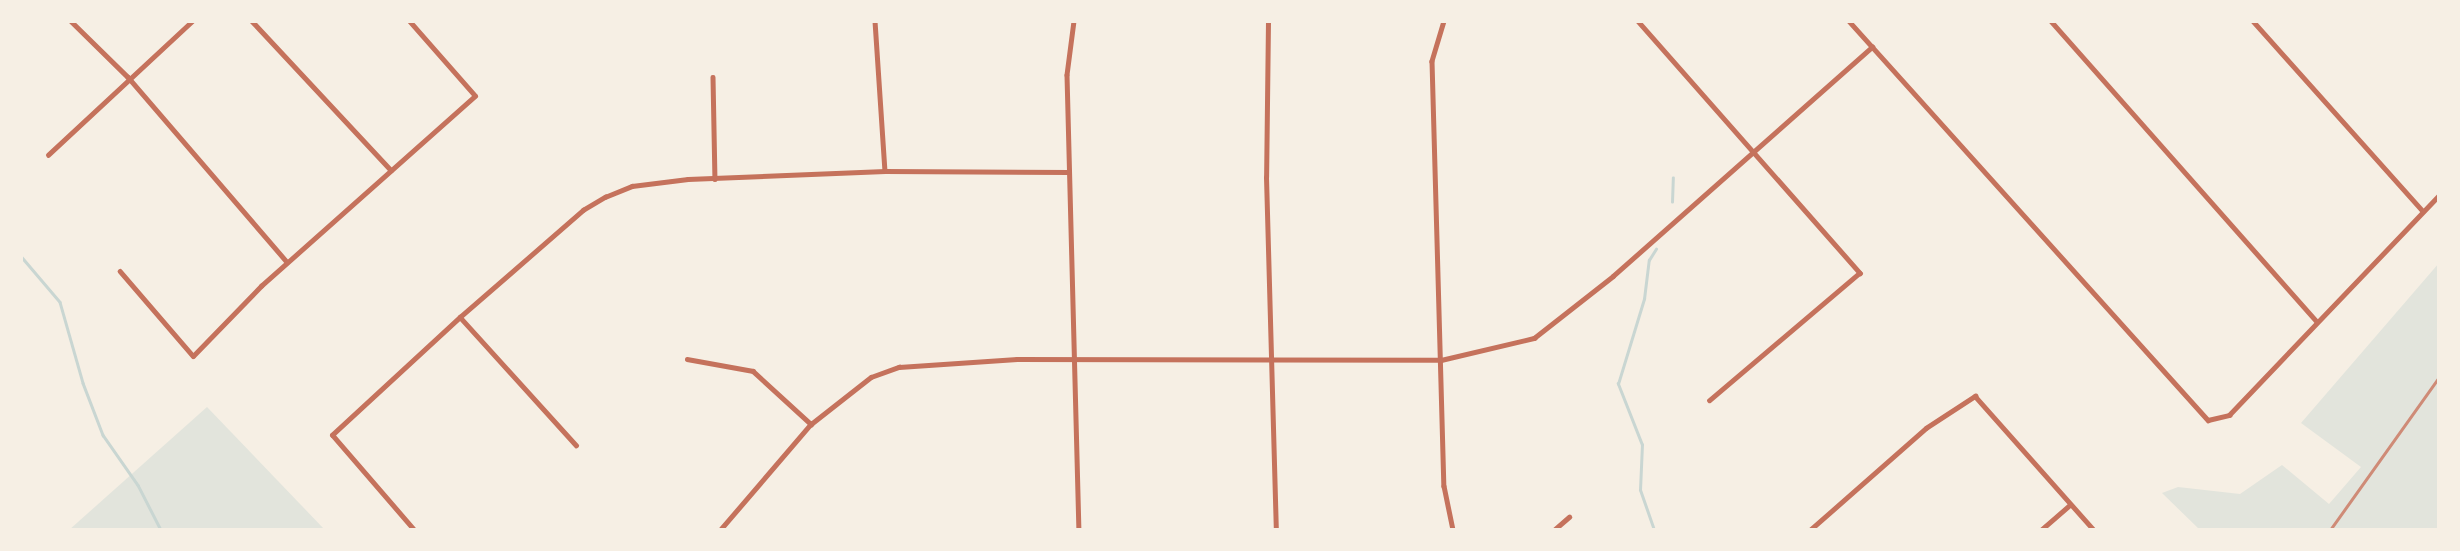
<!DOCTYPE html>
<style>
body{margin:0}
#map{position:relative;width:2460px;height:551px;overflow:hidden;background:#f6efe4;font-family:"Zilla Slab",serif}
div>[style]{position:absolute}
.green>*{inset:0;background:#e2e4dc}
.stream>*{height:2.5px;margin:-1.25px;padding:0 1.25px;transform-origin:1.25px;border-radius:1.25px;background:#c9d6d2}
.minor>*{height:4.5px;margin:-2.25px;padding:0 2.25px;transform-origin:2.25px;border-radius:2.25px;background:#c5725c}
.tertiary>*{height:5px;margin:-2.5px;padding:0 2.5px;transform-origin:2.5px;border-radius:2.5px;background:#c5725c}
.rail>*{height:2.5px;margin:-1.25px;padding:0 1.25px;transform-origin:1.25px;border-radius:1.25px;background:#cf8b77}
span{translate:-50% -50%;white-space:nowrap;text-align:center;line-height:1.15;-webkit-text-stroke:7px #f6efe4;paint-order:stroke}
.frame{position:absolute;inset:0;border:23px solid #f6efe4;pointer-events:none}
</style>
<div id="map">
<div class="green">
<i style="clip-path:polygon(2439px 263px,2439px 530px,2200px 530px,2162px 493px,2178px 487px,2240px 494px,2282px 465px,2329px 504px,2361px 467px,2301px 423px)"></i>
<i style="clip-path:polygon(207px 407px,325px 530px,69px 530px)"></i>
</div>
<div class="stream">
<i style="left:1672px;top:202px;width:24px;rotate:-88deg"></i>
<i style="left:21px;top:256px;width:60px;rotate:49.7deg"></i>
<i style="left:60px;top:302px;width:84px;rotate:74.1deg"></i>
<i style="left:83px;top:383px;width:56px;rotate:69deg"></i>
<i style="left:103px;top:435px;width:61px;rotate:55deg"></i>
<i style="left:138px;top:485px;width:51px;rotate:62.9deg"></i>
<i style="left:1654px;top:530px;width:42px;rotate:-109.3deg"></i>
<i style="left:1640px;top:490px;width:45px;rotate:-87.5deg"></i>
<i style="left:1642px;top:445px;width:66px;rotate:-111.5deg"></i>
<i style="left:1618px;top:384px;width:89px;rotate:-73deg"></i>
<i style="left:1644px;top:299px;width:39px;rotate:-83deg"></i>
<i style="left:1649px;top:260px;width:13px;rotate:-58deg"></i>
</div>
<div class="minor">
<i style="left:71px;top:21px;width:80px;rotate:44.5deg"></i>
<i style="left:128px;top:77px;width:244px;rotate:49.3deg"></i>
<i style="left:252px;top:21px;width:204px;rotate:47deg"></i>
<i style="left:875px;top:21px;width:150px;rotate:86.2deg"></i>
<i style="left:1074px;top:21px;width:54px;rotate:97.4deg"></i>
<i style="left:1067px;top:75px;width:455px;rotate:88.5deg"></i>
<i style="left:1444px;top:21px;width:42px;rotate:106.7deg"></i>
<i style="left:1432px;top:61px;width:425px;rotate:88.4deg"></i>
<i style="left:1444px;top:486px;width:45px;rotate:78.4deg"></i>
<i style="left:1638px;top:21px;width:336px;rotate:48.6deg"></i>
<i style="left:1860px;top:273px;width:197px;rotate:139.7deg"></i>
<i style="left:1849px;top:21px;width:537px;rotate:48.02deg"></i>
<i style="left:2208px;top:420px;width:22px;rotate:-13deg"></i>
<i style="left:2229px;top:415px;width:304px;rotate:-46.3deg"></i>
<i style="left:2051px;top:21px;width:400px;rotate:48.5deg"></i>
<i style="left:2253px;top:21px;width:255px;rotate:48.2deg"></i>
<i style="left:713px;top:77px;width:102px;rotate:88.9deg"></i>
<i style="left:48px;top:155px;width:197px;rotate:-42.9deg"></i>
<i style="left:120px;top:271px;width:112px;rotate:49.3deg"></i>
<i style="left:193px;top:356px;width:98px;rotate:-45.8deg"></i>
<i style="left:261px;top:286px;width:286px;rotate:-41.6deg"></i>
<i style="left:475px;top:96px;width:100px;rotate:-131.3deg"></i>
<i style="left:460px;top:317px;width:173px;rotate:47.8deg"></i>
<i style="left:687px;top:359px;width:67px;rotate:10.3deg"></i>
<i style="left:753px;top:371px;width:79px;rotate:42.4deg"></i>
<i style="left:414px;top:530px;width:125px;rotate:-130.8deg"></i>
<i style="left:332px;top:435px;width:174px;rotate:-42.7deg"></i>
<i style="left:460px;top:317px;width:163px;rotate:-41deg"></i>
<i style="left:583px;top:210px;width:26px;rotate:-31deg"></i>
<i style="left:605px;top:197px;width:29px;rotate:-22deg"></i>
<i style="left:632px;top:186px;width:56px;rotate:-7.1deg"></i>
<i style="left:688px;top:179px;width:197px;rotate:-2.3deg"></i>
<i style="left:885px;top:171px;width:184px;rotate:0.3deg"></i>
<i style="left:720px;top:530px;width:140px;rotate:-49.4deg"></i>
<i style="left:811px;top:424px;width:76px;rotate:-38.1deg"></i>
<i style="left:871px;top:377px;width:30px;rotate:-20deg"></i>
<i style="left:899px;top:367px;width:118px;rotate:-3.9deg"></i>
<i style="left:1017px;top:359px;width:424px;rotate:0.1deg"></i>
<i style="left:1441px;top:360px;width:96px;rotate:-13.3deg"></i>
<i style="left:1534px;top:338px;width:100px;rotate:-38.1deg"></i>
<i style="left:1613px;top:276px;width:346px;rotate:-41.5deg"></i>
<i style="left:1554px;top:530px;width:20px;rotate:-41deg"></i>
<i style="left:1810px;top:530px;width:154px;rotate:-41.3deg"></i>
<i style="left:1926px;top:428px;width:59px;rotate:-33.1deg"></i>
<i style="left:1975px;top:396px;width:179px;rotate:48.4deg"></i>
<i style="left:2041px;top:530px;width:38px;rotate:-41deg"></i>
</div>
<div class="tertiary">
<i style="left:1268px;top:21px;width:156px;rotate:90.7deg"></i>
<i style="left:1266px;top:177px;width:353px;rotate:88.4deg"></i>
</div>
<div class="rail">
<i style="left:2330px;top:530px;width:188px;rotate:-54.5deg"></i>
</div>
<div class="frame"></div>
</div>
